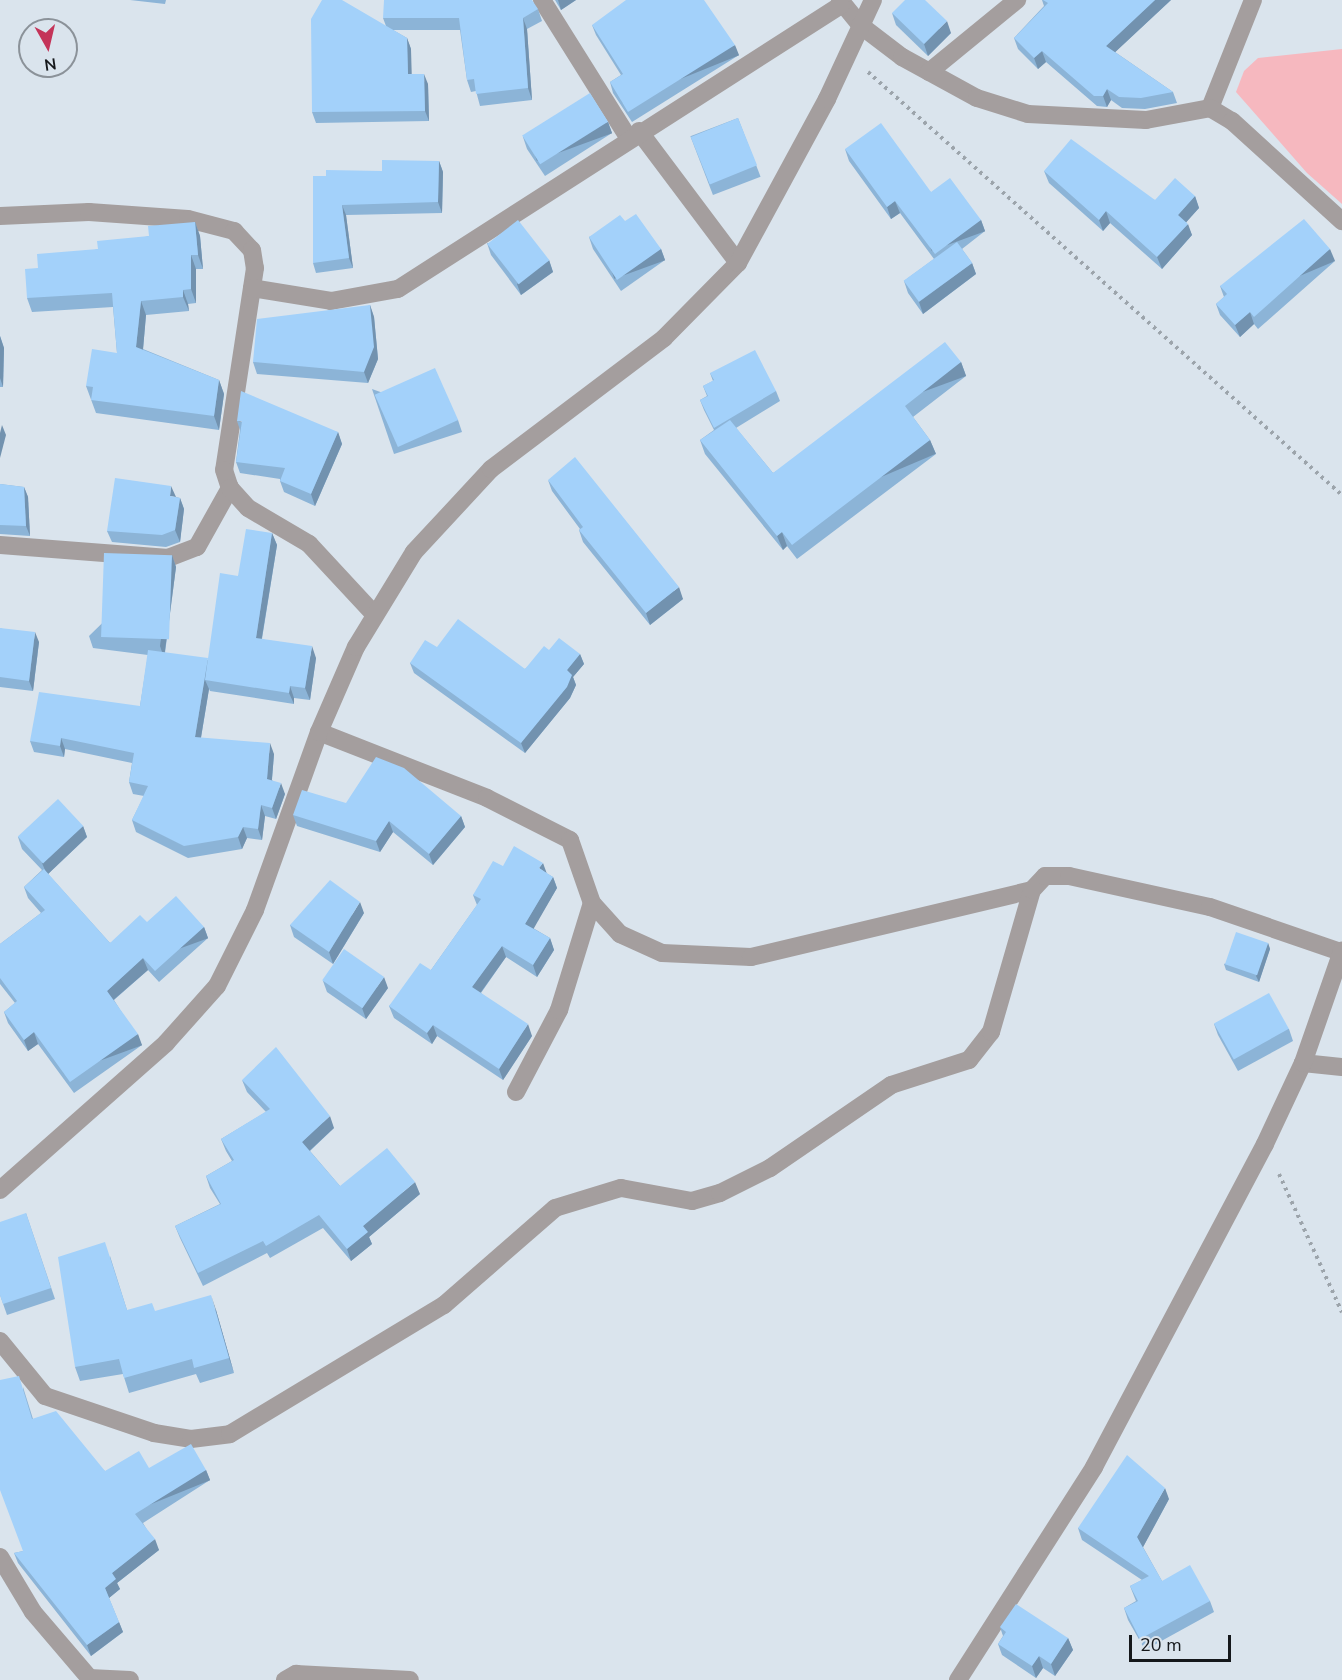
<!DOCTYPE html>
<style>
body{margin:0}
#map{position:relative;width:1342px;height:1680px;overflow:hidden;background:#dae4ed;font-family:"Nunito Sans",sans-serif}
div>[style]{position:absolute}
.green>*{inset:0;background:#f6b8bf}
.path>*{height:4px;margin-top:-2px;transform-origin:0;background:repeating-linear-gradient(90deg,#9ca4ab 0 3px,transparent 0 7.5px)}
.service>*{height:18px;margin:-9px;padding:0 9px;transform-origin:9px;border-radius:9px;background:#a49e9e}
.minor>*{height:18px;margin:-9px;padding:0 9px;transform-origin:9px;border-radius:9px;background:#a49e9e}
.wall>*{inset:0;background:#8cb4d7;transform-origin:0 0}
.shaded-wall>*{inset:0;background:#7292af;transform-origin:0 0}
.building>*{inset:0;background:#a3d1fa;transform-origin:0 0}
span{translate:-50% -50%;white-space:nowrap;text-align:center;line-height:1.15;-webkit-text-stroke:4.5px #dae4ed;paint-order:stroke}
.north{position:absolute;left:18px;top:18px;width:60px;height:60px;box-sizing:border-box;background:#dae4ed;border:2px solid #8b9299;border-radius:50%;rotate:172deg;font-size:16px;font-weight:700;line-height:24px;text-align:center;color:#15181b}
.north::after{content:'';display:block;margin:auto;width:21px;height:27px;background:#c43459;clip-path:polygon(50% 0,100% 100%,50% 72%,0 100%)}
.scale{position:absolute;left:1129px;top:1635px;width:102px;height:27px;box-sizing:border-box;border:3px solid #15181b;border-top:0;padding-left:8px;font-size:18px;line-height:21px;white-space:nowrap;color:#15181b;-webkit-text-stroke:4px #dae4ed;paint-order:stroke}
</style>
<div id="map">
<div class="green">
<i style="clip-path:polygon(1342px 49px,1342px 204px,1307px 173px,1236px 92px,1244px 71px,1258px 58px)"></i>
</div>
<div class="path">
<i style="left:868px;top:72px;width:635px;rotate:41.75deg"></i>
<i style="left:1279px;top:1174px;width:152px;rotate:65.5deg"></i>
</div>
<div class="service">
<i style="left:542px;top:0;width:162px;rotate:57.9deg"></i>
<i style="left:1210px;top:108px;width:116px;rotate:-68.3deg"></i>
<i style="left:639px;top:131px;width:165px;rotate:53.1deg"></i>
<i style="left:0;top:545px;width:169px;rotate:4.4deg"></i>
<i style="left:168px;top:558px;width:31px;rotate:-21deg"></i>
<i style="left:197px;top:547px;width:68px;rotate:-60.8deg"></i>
<i style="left:516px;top:1092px;width:93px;rotate:-62.3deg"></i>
<i style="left:559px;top:1010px;width:112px;rotate:-72.9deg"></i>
</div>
<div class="minor">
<i style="left:840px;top:0;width:32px;rotate:51deg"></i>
<i style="left:860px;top:25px;width:53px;rotate:37.3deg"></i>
<i style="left:902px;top:57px;width:85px;rotate:28.7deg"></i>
<i style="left:977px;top:98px;width:53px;rotate:17.4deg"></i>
<i style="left:1028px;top:114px;width:118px;rotate:2.9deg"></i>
<i style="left:1146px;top:120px;width:65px;rotate:-10.6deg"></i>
<i style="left:1210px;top:108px;width:26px;rotate:31deg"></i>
<i style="left:1232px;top:121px;width:149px;rotate:42.3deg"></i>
<i style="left:929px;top:72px;width:114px;rotate:-39.3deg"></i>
<i style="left:0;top:216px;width:89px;rotate:-2.6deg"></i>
<i style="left:89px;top:212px;width:99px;rotate:4deg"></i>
<i style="left:188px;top:219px;width:48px;rotate:14.6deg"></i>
<i style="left:234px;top:231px;width:26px;rotate:47deg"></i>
<i style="left:252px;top:250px;width:18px;rotate:81deg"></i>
<i style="left:255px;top:268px;width:204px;rotate:98.7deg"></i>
<i style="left:224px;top:470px;width:19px;rotate:72deg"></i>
<i style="left:230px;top:488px;width:27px;rotate:48deg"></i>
<i style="left:248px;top:508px;width:71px;rotate:30.5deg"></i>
<i style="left:309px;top:544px;width:96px;rotate:47.1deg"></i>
<i style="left:252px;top:288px;width:80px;rotate:9.3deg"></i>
<i style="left:331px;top:301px;width:68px;rotate:-10.2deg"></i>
<i style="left:398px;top:289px;width:526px;rotate:-32.66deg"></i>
<i style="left:319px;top:732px;width:180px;rotate:21.4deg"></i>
<i style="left:487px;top:798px;width:93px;rotate:26.8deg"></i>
<i style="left:570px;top:840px;width:67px;rotate:70.8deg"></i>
<i style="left:592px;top:903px;width:42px;rotate:47.9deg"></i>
<i style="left:620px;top:934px;width:46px;rotate:24.3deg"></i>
<i style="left:662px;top:953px;width:89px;rotate:2.6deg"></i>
<i style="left:751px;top:957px;width:289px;rotate:-13.4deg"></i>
<i style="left:1303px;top:1063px;width:39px;rotate:6deg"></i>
<i style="left:0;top:1190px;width:222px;rotate:-41.5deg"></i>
<i style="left:166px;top:1043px;width:76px;rotate:-48.2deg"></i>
<i style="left:217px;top:986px;width:85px;rotate:-63.4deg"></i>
<i style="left:255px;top:910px;width:189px;rotate:-70.2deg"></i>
<i style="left:319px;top:732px;width:93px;rotate:-66.5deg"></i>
<i style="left:356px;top:647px;width:111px;rotate:-58.6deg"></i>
<i style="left:414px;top:552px;width:113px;rotate:-47.1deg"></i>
<i style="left:491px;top:469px;width:217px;rotate:-37.1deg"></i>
<i style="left:664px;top:338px;width:105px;rotate:-45.4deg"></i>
<i style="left:738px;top:263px;width:187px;rotate:-61.5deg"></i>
<i style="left:827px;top:99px;width:109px;rotate:-65.1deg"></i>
<i style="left:0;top:1341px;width:71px;rotate:50.7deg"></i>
<i style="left:45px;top:1396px;width:115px;rotate:18.7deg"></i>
<i style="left:154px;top:1433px;width:37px;rotate:9deg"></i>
<i style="left:191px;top:1439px;width:39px;rotate:-7deg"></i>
<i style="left:230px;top:1434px;width:250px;rotate:-31.1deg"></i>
<i style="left:444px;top:1305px;width:147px;rotate:-41.1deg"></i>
<i style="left:555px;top:1208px;width:69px;rotate:-16.9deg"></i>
<i style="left:621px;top:1188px;width:72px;rotate:10.4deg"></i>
<i style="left:692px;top:1201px;width:29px;rotate:-16deg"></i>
<i style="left:720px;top:1193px;width:56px;rotate:-26.6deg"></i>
<i style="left:770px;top:1168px;width:147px;rotate:-34.4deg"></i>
<i style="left:891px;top:1085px;width:82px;rotate:-17.8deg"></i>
<i style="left:969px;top:1060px;width:36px;rotate:-52deg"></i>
<i style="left:991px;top:1032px;width:148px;rotate:-73.9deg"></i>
<i style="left:1032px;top:890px;width:19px;rotate:-47deg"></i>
<i style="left:1045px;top:876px;width:24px"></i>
<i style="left:1069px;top:876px;width:144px;rotate:12.4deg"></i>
<i style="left:1210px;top:907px;width:139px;rotate:19deg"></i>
<i style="left:0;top:1557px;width:64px;rotate:59deg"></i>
<i style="left:33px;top:1612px;width:89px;rotate:49.5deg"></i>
<i style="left:89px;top:1678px;width:41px;rotate:2.8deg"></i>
<i style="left:285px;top:1680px;width:13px;rotate:-29deg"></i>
<i style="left:296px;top:1674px;width:114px;rotate:3deg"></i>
<i style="left:958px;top:1680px;width:253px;rotate:-57.4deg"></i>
<i style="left:1094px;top:1467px;width:365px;rotate:-62.1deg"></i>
<i style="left:1265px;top:1144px;width:89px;rotate:-64.9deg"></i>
<i style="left:1303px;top:1063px;width:119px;rotate:-70.8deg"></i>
</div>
<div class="wall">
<i style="clip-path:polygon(130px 0,166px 0,165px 4px)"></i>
<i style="clip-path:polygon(555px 0,576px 0,561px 10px)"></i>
<i style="clip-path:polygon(1042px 0,1171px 0,1115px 52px,1173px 92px,1177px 103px,1145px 109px,1122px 108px,1111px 100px,1107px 107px,1097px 106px,1046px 62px,1038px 69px,1018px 49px,1014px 38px,1044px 6px)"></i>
<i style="clip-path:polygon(538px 9px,542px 21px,527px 29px,532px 100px,480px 106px,476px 91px,471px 92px,467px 80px,460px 30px,393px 30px,407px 38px,411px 49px,411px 74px,428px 84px,429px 121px,316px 123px,312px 112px,386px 26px,383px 18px)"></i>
<i style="clip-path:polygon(892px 13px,951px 33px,928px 56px,896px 25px)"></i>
<i style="clip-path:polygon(592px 25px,739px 55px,632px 122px,613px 93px,610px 82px,621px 75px,596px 35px)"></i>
<i style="left:738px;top:118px;width:63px;height:51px;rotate:69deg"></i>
<i style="clip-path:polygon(608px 122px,612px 133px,545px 176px,527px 149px,523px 137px)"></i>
<i style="clip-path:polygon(845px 149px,931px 192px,981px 220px,985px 231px,962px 249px,972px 263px,976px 274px,923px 314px,908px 293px,904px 281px,934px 259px,900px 213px,891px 219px,849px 161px)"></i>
<i style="clip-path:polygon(439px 161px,443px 172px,442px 213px,346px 215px,353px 268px,316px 273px,313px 263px,326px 176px,382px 171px)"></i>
<i style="clip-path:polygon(1044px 171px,1155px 200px,1195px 196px,1199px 208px,1186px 222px,1192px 235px,1162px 269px,1110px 223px,1103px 231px,1049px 183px)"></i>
<i style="clip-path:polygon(625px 221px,661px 249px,665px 260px,621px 291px,593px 249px,589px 237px)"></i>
<i style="clip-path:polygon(195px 222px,200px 236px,203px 269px,196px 269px,196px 303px,188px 304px,189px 311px,146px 315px,143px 349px,219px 380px,224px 394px,219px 430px,96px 413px,86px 386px,117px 353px,113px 307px,32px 312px,27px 298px,38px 268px,98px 249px,149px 236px)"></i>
<i style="clip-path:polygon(487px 243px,549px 260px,553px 272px,521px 295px,491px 255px)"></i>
<i style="clip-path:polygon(1335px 261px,1258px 329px,1254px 324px,1240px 337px,1220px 315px,1216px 304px,1224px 297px,1220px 286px)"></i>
<i style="clip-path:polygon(370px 305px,374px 317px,378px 359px,368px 383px,257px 374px,253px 362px)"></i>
<i style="clip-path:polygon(0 336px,4px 348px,3px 387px,0 387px)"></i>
<i style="clip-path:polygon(961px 362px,966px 376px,913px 417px,930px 440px,936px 454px,797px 559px,787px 546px,783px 550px,705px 454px,700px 440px,714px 430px,704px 410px,700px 400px,707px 396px,703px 386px,713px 381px,710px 373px,776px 391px,780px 401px,736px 428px,773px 473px)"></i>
<i style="clip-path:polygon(372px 389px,458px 420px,462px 432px,394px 454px)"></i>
<i style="clip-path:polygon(237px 421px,338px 432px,342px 444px,315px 506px,284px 492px,280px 481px,280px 479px,240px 473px,236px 462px,240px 430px)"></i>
<i style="clip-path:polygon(548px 480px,683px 599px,650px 625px,583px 542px,579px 530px,580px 529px,552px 491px)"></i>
<i style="clip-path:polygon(0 484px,24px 487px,28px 497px,30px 536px,0 534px)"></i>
<i style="clip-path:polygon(176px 497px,180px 498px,184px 509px,180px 542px,166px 547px,112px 542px,107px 531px)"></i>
<i style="clip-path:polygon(272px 533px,277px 545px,262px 639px,316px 658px,310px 700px,294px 698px,294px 704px,210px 691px,209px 689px,201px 738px,274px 754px,272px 780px,285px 794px,276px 819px,265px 816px,262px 840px,247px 838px,242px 849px,188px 858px,136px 832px,132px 820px,144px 796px,133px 794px,129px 782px,132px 763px,65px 749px,64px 757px,34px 752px,30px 741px,140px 706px,148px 655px,93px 648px,89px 636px,172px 555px,176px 567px,165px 653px,208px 660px,238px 576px)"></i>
<i style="clip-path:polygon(0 628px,39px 642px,33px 691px,0 687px)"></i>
<i style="clip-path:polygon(437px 647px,525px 669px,549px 650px,580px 654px,584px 664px,573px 677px,576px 685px,570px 698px,525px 753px,414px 673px,410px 663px)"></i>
<i style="clip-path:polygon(346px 803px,461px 816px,465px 827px,433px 865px,393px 832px,380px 852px,297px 826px,293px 815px)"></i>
<i style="clip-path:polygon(83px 826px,87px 837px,48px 874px,110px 943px,147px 922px,204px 927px,208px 938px,159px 982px,148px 970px,114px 1000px,142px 1045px,74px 1093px,38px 1044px,28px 1051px,8px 1023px,4px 1012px,15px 1003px,0 984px,0 944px,41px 913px,28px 898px,24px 887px,42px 870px,22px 849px,18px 837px)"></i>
<i style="clip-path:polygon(503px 866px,546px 873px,553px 877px,557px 888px,533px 928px,550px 938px,554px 950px,537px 977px,506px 957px,481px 993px,532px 1036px,503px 1080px,437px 1036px,432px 1044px,394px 1018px,389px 1006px,431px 970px,477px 905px,473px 895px)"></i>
<i style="clip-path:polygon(364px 913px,333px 964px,294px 937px,290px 925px)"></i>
<i style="clip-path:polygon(1268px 943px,1270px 949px,1259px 982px,1226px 970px,1224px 964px)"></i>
<i style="clip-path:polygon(323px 981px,388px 988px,366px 1019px,327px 992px)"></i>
<i style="clip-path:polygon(1214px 1024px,1289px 1029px,1293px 1041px,1238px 1071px,1218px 1035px)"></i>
<i style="clip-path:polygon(242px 1080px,334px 1128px,310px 1151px,340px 1186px,420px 1194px,369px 1237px,372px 1244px,351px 1261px,323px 1228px,270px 1258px,267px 1253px,203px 1286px,180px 1238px,175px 1226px,220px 1204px,210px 1188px,206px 1176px,232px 1161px,226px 1151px,221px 1139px,266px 1112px,247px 1092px)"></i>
<i style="clip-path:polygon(26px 1213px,55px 1299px,7px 1315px,0 1295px)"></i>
<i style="clip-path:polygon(110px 1256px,127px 1310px,155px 1311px,216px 1310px,234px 1373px,200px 1383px,196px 1374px,129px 1393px,123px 1374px,80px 1381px,75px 1367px)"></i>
<i style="clip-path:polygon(23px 1387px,33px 1419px,105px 1471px,149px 1468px,206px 1470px,210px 1480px,143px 1523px,159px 1550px,117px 1583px,120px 1589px,109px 1598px,123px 1632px,91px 1656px,18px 1563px,14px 1553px,23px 1551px)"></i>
<i style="clip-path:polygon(1169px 1499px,1143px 1547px,1162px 1581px,1210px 1601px,1214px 1612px,1145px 1650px,1128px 1620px,1124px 1608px,1136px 1601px,1130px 1586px,1142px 1580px,1082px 1540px,1078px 1528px)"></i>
<i style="clip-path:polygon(1000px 1627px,1068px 1638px,1073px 1650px,1055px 1676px,1043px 1668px,1036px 1678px,1002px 1655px,998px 1644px,1003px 1636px)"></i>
</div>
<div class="shaded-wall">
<i style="clip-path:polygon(558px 0,576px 0,561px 10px)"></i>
<i style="clip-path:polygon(1155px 0,1171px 0,1110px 57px,1106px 46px)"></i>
<i style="clip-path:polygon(523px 18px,527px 29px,532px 100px,528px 88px)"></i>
<i style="clip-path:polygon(947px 21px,951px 33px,928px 56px,924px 44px)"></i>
<i style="clip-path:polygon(407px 38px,411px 49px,412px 84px,408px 74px)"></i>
<i style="left:735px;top:45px;width:11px;height:126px;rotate:68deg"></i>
<i style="clip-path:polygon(1042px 51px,1046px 62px,1038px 69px,1034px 58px)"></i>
<i style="clip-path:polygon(424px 74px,428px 84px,429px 121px,425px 111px)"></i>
<i style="clip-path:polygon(1107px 89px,1111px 100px,1107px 107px,1103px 96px)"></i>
<i style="left:608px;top:122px;width:12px;height:80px;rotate:70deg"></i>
<i style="clip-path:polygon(439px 161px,443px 172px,442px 213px,438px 202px)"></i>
<i style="clip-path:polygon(1195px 196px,1199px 208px,1182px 227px,1178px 215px)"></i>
<i style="clip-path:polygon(895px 201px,900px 213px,891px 219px,887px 207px)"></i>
<i style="clip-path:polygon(342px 205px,346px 215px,353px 268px,349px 258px)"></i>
<i style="clip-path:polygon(1106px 211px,1110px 223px,1103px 231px,1099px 220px)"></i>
<i style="left:981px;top:220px;width:12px;height:57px;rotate:70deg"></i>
<i style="clip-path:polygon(195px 222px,200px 236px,203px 269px,198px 255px)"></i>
<i style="clip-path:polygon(1188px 224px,1192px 235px,1162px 269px,1157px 257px)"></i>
<i style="left:661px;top:249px;width:12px;height:54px;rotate:70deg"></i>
<i style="left:1330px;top:249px;width:13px;height:102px;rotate:67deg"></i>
<i style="clip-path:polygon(191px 255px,196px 269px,196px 303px,191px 289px)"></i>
<i style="clip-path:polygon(549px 260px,553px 272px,521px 295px,517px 284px)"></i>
<i style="clip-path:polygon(972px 263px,976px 274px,923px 314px,919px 302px)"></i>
<i style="clip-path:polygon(183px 290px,188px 304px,189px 311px,183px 297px)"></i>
<i style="clip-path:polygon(141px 301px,146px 315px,142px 361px,136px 347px)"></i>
<i style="clip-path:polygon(370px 305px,374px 317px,378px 359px,368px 383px,364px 372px)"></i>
<i style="clip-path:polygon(1250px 312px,1254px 324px,1240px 337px,1235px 325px)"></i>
<i style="clip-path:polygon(0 336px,4px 348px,3px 387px,0 378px)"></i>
<i style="left:961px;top:362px;width:15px;height:71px;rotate:70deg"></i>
<i style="clip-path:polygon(219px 380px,224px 394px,219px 430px,214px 416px)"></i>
<i style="clip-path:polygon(2px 425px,6px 435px,0 458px,0 433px)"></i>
<i style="clip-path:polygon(338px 432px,342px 444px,315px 506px,311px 494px)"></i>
<i style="left:930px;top:440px;width:15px;height:173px;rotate:67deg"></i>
<i style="clip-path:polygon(171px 486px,176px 497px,170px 496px)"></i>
<i style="clip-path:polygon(24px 487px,28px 497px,30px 536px,26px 526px)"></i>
<i style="clip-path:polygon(180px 498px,184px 509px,180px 542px,175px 530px)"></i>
<i style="clip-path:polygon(782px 532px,787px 546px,783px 550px,777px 536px)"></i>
<i style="clip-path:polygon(272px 533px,277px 545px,260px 649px,256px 638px)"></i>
<i style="clip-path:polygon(172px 555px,176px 567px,164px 658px,160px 646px)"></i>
<i style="clip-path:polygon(679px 587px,683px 599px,650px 625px,646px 613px)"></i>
<i style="clip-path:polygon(35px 632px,39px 642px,33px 691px,29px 681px)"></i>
<i style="clip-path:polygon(312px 646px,316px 658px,310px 700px,305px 688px)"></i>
<i style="clip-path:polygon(580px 654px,584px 664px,573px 677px,576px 685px,570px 698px,525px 753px,521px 743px,567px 670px)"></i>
<i style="clip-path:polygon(208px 658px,205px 680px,209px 689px,199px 749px,195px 737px)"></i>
<i style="clip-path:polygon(290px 686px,294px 698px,294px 704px,289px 693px)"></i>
<i style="clip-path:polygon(61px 738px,65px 749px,64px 757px,60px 746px)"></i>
<i style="clip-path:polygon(270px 743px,274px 754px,271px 790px,267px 779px)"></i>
<i style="clip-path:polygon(281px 783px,285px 794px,276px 819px,272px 808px)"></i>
<i style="clip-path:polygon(261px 805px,265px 816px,262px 840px,258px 829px)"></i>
<i style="clip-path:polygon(461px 816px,465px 827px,433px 865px,429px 854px)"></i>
<i style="clip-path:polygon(389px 821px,393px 832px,380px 852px,376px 841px)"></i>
<i style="clip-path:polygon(83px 826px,87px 837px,47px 875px,42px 863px)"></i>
<i style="clip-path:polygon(243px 827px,247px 838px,242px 849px,238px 837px)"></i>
<i style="clip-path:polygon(543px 863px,547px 874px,539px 868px)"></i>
<i style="clip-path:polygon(553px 877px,557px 888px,530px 935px,525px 924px)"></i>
<i style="clip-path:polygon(360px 902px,364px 913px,333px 964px,329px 952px)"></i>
<i style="left:204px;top:927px;width:12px;height:66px;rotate:70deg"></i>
<i style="clip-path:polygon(550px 938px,554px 950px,537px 977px,533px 965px)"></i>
<i style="clip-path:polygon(1268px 943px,1270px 949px,1259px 982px,1256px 976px)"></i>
<i style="clip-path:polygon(502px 946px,506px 957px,476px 999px,472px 987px)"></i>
<i style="clip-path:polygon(143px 958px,148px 970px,111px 1002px,107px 991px)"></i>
<i style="clip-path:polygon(384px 977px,388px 988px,366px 1019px,362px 1008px)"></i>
<i style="clip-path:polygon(528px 1024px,532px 1036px,503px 1080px,499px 1069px)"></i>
<i style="clip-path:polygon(433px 1025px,437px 1036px,432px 1044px,427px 1033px)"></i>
<i style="clip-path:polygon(34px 1032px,38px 1044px,28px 1051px,24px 1040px)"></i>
<i style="left:138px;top:1034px;width:12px;height:83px;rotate:70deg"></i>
<i style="clip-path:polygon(330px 1116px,334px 1128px,306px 1154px,302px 1142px)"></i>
<i style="clip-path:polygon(415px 1182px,420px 1194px,369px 1237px,372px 1244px,351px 1261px,347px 1249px,363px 1226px)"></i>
<i style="clip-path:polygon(211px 1295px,216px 1310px,234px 1373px,229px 1358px)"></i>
<i style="left:206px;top:1470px;width:11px;height:84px;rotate:68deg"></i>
<i style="clip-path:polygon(1165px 1488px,1169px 1499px,1142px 1549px,1137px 1537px)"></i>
<i style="clip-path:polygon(155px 1539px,159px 1550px,117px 1583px,120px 1589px,109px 1598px,105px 1588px,112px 1573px)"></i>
<i style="clip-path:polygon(119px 1622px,123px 1632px,91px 1656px,87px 1645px)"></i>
<i style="clip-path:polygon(1068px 1638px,1073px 1650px,1055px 1676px,1051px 1664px)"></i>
<i style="clip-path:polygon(1039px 1656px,1043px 1668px,1036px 1678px,1032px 1666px)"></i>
</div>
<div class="building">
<i style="clip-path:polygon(322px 0,342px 0,407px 38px,408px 74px,424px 74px,425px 111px,312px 112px,311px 19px)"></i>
<i style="clip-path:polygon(384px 0,532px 0,538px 9px,523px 18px,528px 88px,476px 94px,474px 79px,467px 80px,459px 18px,383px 18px)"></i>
<i style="clip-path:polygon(626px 0,704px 0,735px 45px,628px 112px,610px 82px,623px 74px,592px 25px)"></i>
<i style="clip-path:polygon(905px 0,925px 0,947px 21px,924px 44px,892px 13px)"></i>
<i style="clip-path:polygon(1043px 0,1155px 0,1106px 46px,1173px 92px,1141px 98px,1119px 97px,1107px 89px,1103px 96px,1094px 96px,1042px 51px,1034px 58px,1014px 38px,1048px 3px)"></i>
<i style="left:590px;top:93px;width:34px;height:80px;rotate:58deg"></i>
<i style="left:738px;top:118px;width:51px;height:51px;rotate:68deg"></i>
<i style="clip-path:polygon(881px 123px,931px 192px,950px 178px,981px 220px,935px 254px,895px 201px,887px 207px,845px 149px)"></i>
<i style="clip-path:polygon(1071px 139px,1155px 200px,1175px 178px,1195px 196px,1178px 215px,1188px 224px,1157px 257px,1106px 211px,1099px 220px,1044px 171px)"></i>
<i style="clip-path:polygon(382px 160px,439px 161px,438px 202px,342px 205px,349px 258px,313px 263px,313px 176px,326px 176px,326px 170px,382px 171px)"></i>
<i style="clip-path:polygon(636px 214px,661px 249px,617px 280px,589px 237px,620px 215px,625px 221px)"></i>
<i style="clip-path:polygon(1304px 219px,1330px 249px,1254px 317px,1250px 312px,1235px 325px,1216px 304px,1227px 294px,1220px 286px)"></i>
<i style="left:518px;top:220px;width:51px;height:39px;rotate:52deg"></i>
<i style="clip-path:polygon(195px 222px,198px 255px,191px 255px,191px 289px,183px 290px,183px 297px,141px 301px,136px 347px,219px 380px,214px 416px,91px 400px,93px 387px,86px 386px,92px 349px,117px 353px,112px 293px,27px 298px,25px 269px,38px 268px,37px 254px,98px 249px,97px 241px,149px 236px,148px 226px)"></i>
<i style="left:957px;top:242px;width:26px;height:66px;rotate:54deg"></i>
<i style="clip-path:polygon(370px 305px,374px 347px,364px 372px,253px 362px,257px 319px)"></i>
<i style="clip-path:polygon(945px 342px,961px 362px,905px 406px,930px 440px,792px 545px,782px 532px,777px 536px,700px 440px,730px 420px,773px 473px)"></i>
<i style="clip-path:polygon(755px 350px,776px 391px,714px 428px,700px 400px,708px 396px,703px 386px,714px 380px,710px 373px)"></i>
<i style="left:435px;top:368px;width:57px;height:66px;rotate:66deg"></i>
<i style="clip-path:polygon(241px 391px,338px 432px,311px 494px,280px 481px,285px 468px,236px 462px,242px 421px,237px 421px)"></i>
<i style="clip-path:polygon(575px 457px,679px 587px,646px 613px,579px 530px,583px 527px,548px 480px)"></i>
<i style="clip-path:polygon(115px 478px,171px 486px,170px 496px,180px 498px,175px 530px,162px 535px,107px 531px)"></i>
<i style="clip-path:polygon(0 484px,24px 487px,26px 526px,0 525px)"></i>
<i style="clip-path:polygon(246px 529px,272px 533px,256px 638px,312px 646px,305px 688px,290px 686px,289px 693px,205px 680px,220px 573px,238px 576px)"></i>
<i style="left:104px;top:553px;width:68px;height:84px;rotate:2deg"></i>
<i style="clip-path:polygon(458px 619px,525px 669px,544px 646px,549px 650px,559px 638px,580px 654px,567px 670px,572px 675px,567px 687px,521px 743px,410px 663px,425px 640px,437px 647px)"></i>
<i style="clip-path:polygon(0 628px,35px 632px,29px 681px,0 677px)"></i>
<i style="clip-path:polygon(148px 650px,208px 658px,195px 737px,270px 743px,267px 779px,281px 783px,272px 808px,261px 805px,258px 829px,243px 827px,238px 837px,184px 846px,132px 820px,148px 786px,129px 782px,134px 753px,61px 738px,60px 746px,30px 741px,39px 692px,140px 706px)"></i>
<i style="clip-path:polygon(376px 757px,404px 768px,461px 816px,429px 854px,389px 821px,376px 841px,293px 815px,302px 790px,346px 803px)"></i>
<i style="left:58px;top:799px;width:37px;height:55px;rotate:47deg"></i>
<i style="clip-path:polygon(514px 846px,543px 863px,539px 868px,553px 877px,525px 924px,550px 938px,533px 965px,502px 946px,472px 987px,528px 1024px,499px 1069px,433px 1025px,427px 1033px,389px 1006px,420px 963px,431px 970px,481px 899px,473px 895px,493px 861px,503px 866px)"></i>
<i style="clip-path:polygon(44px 869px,110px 943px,140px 915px,147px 922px,176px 896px,204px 927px,155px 971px,143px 958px,107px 991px,138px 1034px,70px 1082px,34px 1032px,24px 1040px,4px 1012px,17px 1001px,0 978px,0 944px,45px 910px,24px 887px)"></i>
<i style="clip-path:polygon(330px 880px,360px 902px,329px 952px,290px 925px)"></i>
<i style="left:1236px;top:932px;width:34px;height:34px;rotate:19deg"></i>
<i style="left:344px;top:949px;width:49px;height:38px;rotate:35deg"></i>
<i style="left:1269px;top:993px;width:41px;height:63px;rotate:61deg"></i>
<i style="clip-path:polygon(276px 1047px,330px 1116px,302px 1142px,340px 1186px,387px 1148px,415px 1182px,363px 1226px,368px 1232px,347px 1249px,319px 1215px,266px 1246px,263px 1241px,198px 1273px,175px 1226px,221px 1204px,206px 1176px,234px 1160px,221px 1139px,270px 1109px,242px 1080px)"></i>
<i style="clip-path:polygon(26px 1213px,51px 1288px,3px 1304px,0 1295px,0 1222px)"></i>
<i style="clip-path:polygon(105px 1242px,127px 1310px,152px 1303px,155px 1311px,211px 1295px,229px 1358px,194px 1368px,192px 1359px,124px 1378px,119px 1359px,75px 1367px,58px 1257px)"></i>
<i style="clip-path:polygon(19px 1376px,32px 1419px,56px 1411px,105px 1471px,139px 1451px,149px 1468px,191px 1444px,206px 1470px,135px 1514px,155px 1539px,112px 1573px,116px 1579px,105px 1588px,119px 1622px,87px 1645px,14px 1553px,23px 1551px,0 1490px,0 1380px)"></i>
<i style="clip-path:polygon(1127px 1455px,1165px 1488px,1137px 1537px,1162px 1581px,1190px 1565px,1210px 1601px,1140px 1639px,1124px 1608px,1138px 1601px,1130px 1586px,1149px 1576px,1078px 1528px)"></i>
<i style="clip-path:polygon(1016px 1604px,1068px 1638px,1051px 1664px,1039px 1656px,1032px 1666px,998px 1644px,1006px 1632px,1000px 1627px)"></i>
</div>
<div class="north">N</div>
<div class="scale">20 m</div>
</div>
